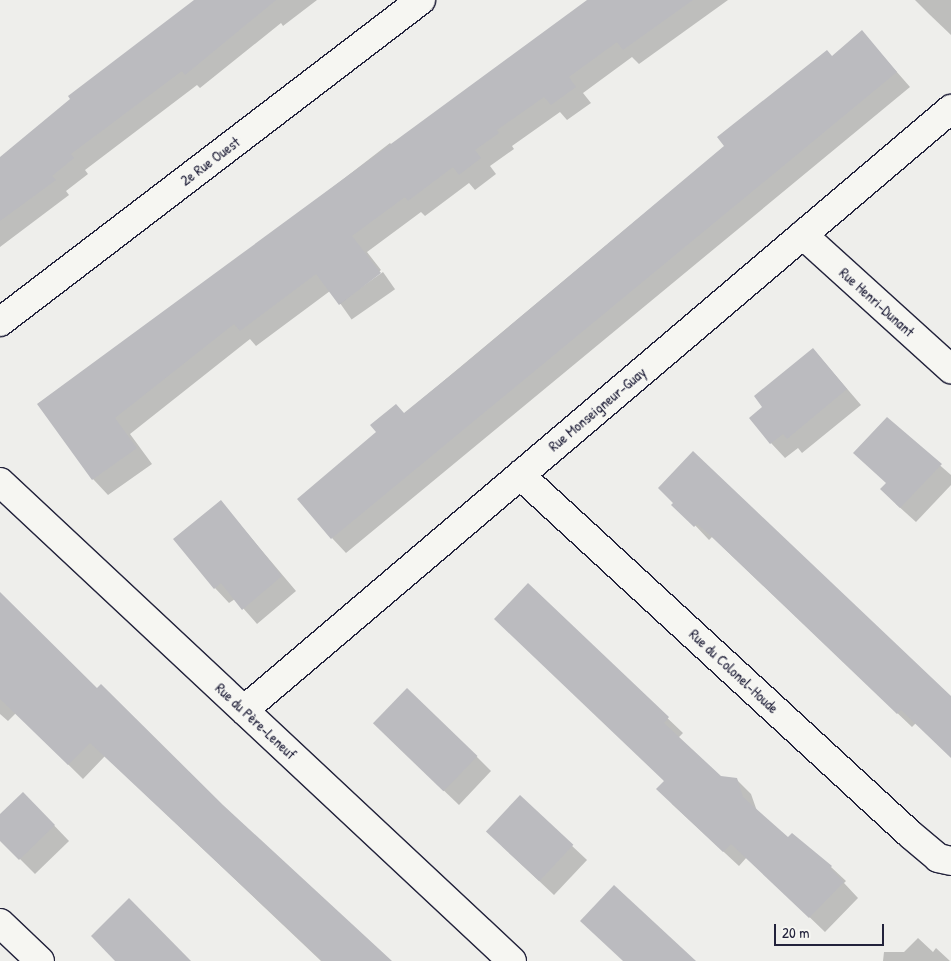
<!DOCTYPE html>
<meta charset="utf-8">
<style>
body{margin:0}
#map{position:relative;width:951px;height:961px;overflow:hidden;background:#eeeeeb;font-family:"Patrick Hand",sans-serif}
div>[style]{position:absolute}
.shadow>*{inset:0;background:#0003;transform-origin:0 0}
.building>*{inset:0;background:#bbbbbf;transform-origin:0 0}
.roads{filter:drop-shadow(1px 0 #22223b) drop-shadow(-1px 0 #22223b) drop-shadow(0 1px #22223b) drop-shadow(0 -1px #22223b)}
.minor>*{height:28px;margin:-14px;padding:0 14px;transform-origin:14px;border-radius:14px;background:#f6f6f2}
span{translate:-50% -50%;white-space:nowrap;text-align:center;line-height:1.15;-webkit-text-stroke:4.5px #f6f6f2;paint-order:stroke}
.street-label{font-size:15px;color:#22223b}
.scale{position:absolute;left:774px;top:924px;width:110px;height:22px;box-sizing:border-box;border:2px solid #22223b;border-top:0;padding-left:6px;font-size:15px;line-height:18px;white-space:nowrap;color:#22223b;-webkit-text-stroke:4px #f6f6f2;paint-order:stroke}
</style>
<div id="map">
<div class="shadow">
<i style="clip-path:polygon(196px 0,317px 0,283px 26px,281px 23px,200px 88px,197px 85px,85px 170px,88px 174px,66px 191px,69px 195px,0 247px,0 159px)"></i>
<i style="clip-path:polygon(591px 0,728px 0,639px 64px,632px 57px,583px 93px,591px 103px,567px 120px,560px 112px,512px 146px,514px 149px,490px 166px,496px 174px,475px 190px,469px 183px,425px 216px,421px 212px,367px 252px,381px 270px,340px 304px,330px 291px,256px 346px,250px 339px,130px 434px,152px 464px,108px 495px,93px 479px,38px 404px,280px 228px,390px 143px,393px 146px)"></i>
<i style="clip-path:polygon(915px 0,951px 0,951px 35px,929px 14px)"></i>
<i style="clip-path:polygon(862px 32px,910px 87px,346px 553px,332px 538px,377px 432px,404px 414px)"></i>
<i style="left:383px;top:272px;width:21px;height:53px;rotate:55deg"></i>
<i style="clip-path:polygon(813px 349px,861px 405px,802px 453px,798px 448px,785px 458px,771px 443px,764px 407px)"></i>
<i style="clip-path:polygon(887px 419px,951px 475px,951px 485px,916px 522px,896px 504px,887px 484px)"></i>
<i style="clip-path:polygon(660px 488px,951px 697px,951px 757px,916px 723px,912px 727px,712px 537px,709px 540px)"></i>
<i style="clip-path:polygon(221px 502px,296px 591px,257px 624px,235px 599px,229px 603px,215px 588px)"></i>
<i style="clip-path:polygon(528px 585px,683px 733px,678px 738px,720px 778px,736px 779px,751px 794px,757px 811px,788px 839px,831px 867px,846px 881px,844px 883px,858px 898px,825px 932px,747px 857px,739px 866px,672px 804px,665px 782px)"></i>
<i style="clip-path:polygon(0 613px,97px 690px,389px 961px,321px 961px,105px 756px,83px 779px,16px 713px,8px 721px,0 714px)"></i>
<i style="clip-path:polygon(389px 738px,477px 757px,491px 771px,459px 805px)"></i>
<i style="clip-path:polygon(23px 793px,69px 841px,35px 874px,0 839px,0 816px)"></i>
<i style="clip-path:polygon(520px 797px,587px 860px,554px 895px,502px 846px)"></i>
<i style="clip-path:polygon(918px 938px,933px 952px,936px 948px,950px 961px,883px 961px,884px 952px,904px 952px)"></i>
</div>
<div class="building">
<i style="clip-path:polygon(194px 0,276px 0,185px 75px,182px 71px,71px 154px,74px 158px,52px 176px,56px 180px,0 221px,0 157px,70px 99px,68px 96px)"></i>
<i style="clip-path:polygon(587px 0,693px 0,623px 50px,617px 42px,569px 77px,576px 87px,551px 105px,544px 97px,497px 130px,499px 133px,475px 150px,481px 158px,459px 175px,453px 167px,408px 201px,405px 197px,352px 236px,381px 273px,339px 305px,316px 274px,240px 331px,234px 324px,115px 418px,137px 448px,92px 480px,37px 404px)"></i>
<i style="clip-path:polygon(862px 30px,897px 72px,331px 539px,297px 499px,376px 432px,370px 425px,396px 404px,404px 413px,462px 366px,724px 146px,717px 137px,827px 50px,832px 56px)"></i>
<i style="clip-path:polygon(813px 348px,847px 389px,787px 439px,783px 434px,770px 444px,749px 418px,762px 407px,754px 396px)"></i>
<i style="clip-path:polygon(887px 417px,942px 464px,900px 508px,880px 489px,886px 483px,853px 453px)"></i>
<i style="clip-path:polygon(693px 451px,951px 696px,951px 758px,901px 710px,897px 714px,712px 537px,697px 524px,694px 527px,671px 505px,673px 503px,658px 488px)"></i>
<i style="clip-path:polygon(221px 500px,282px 576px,242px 610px,221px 583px,214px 589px,173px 539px)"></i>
<i style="clip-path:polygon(528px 583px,669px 717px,664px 723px,721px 776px,737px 778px,743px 797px,788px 837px,792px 833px,832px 866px,830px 868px,844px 882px,809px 918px,731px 844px,723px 852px,656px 789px,664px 781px,494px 619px)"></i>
<i style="clip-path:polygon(0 592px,97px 688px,101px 684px,223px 805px,392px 961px,322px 961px,90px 743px,68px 765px,0 699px)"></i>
<i style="left:407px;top:688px;width:98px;height:49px;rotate:44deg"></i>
<i style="clip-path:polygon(23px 792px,55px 825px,19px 860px,0 841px,0 814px)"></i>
<i style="left:520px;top:795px;width:73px;height:50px;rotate:43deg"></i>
<i style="clip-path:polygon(614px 885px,696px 961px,623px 961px,580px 921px)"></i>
<i style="clip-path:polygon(129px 898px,191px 961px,115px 961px,91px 936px)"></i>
</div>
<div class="roads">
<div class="minor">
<i style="left:803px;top:235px;width:200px;rotate:42.2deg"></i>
<i style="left:0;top:322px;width:530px;rotate:-37.41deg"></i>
<i style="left:520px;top:475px;width:531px;rotate:42.64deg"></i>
<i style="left:911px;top:835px;width:35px;rotate:40deg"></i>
<i style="left:938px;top:858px;width:13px;rotate:13deg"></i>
<i style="left:0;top:482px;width:701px;rotate:43.09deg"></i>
<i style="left:244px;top:710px;width:928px;rotate:-40.37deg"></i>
<i style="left:0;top:923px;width:55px;rotate:43.5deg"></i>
</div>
</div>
<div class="street-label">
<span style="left:210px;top:161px;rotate:-37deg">2e Rue Ouest</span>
<span style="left:877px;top:302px;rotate:42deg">Rue Henri-Dunant</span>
<span style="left:597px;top:409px;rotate:-40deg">Rue Monseigneur-Guay</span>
<span style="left:734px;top:671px;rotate:43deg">Rue du Colonel-Houde</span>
<span style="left:256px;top:721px;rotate:43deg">Rue du Père-Leneuf</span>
</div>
<div class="scale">20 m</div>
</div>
